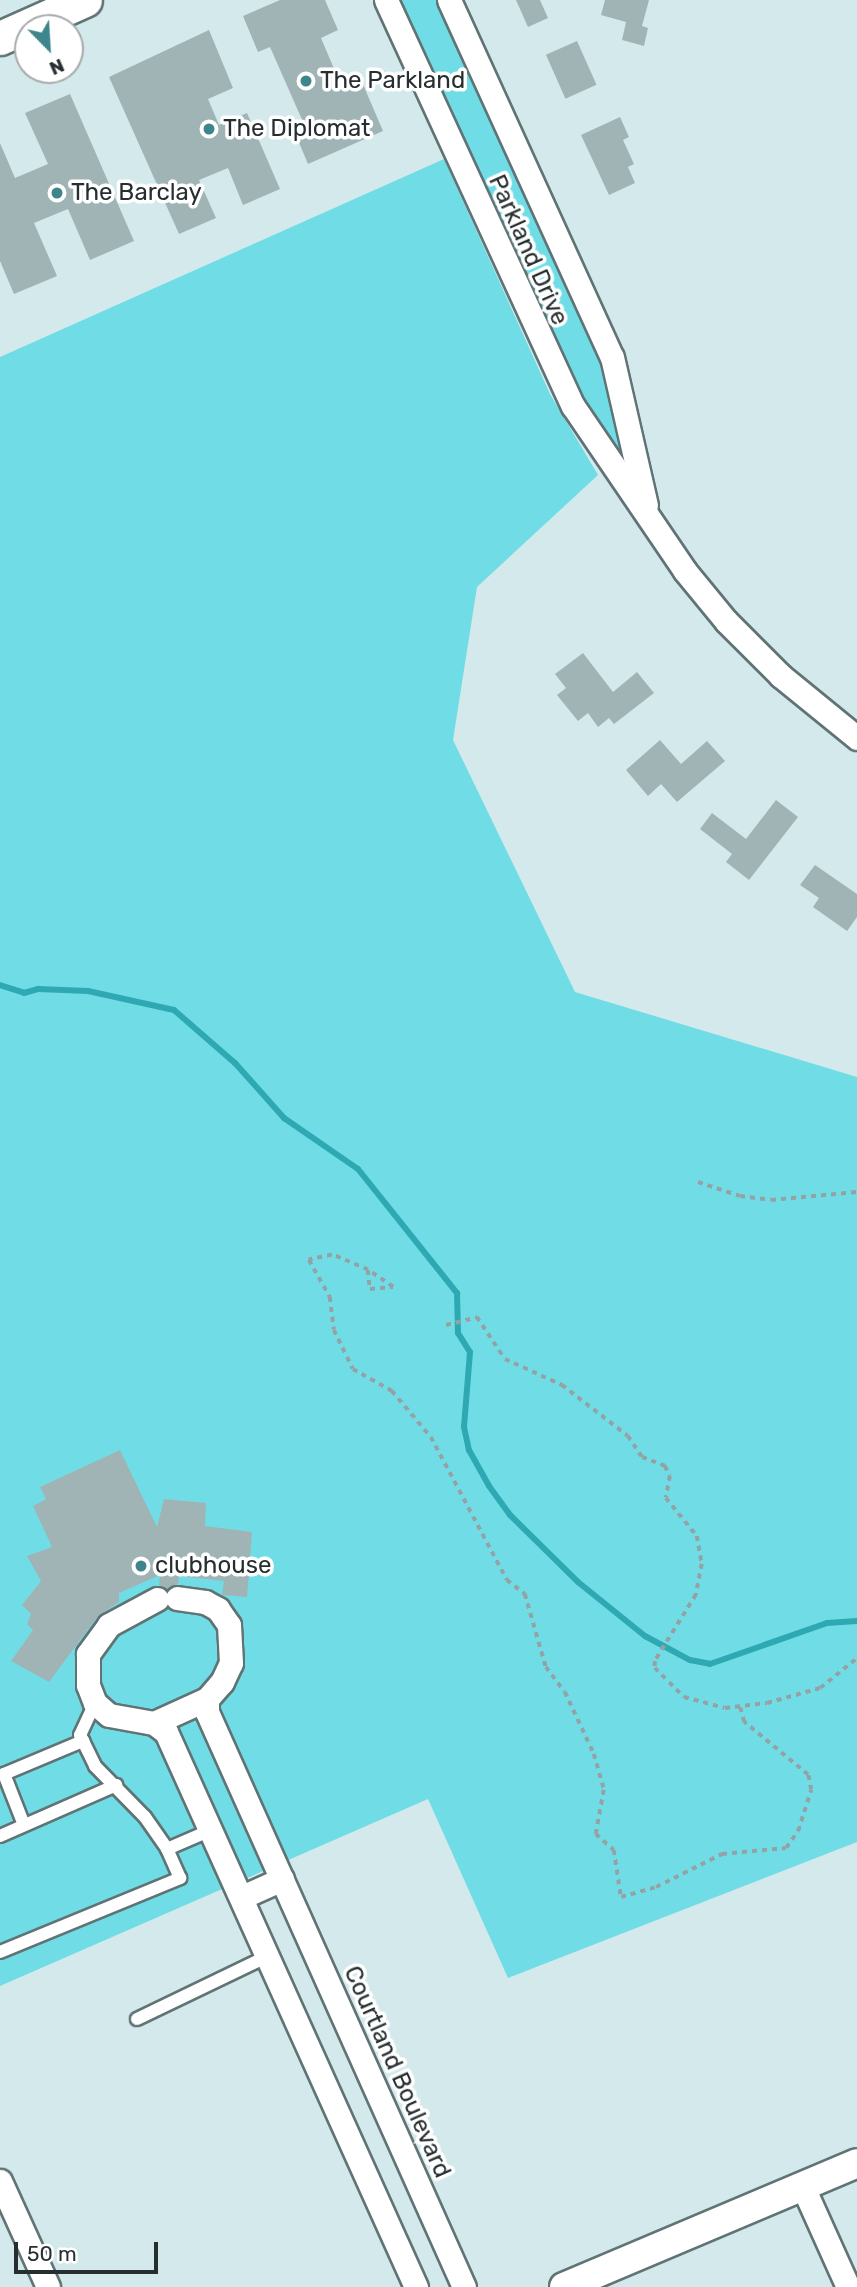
<!DOCTYPE html>
<style>
body{margin:0}
#map{position:relative;width:857px;height:2287px;overflow:hidden;background:#d4e9eb;font-family:Rubik,sans-serif}
div>[style]{position:absolute}
.green>*{inset:0;background:#70dde6}
.stream>*{height:6px;margin:-3px;padding:0 3px;transform-origin:3px;border-radius:3px;background:#2ea9b3}
.building>*{inset:0;background:#a0b4b6;transform-origin:0 0}
.path>*{height:3.5px;margin-top:-1.75px;transform-origin:0;background:repeating-linear-gradient(90deg,#93a3a5 0 5px,transparent 0 10px)}
.roads{filter:drop-shadow(2px 0 #607375) drop-shadow(-2px 0 #607375) drop-shadow(0 2px #607375) drop-shadow(0 -2px #607375)}
.service>*{height:12px;margin:-6px;padding:0 6px;transform-origin:6px;border-radius:6px;background:#fff}
.minor>*{height:23px;margin:-11.5px;padding:0 11.5px;transform-origin:11.5px;border-radius:11.5px;background:#fff}
.tertiary>*{height:28px;margin:-14px;padding:0 14px;transform-origin:14px;border-radius:14px;background:#fff}
.secondary>*{height:33px;margin:-16.5px;padding:0 16.5px;transform-origin:16.5px;border-radius:16.5px;background:#fff}
.dots>*{width:19px;height:19px;translate:-50% -50%;box-sizing:border-box;border:4px solid #fff;border-radius:50%}
span{translate:-50% -50%;white-space:nowrap;text-align:center;line-height:1.15;-webkit-text-stroke:7px #fff;paint-order:stroke}
.poi-label{font-size:24px;color:#262e2f}
.left{translate:0 -50%;text-align:left}
.street-label{font-size:24px;color:#262e2f}
.north{position:absolute;left:14px;top:14px;width:70px;height:70px;box-sizing:border-box;background:#fff;border:2px solid #a8abac;border-radius:50%;rotate:156deg;font-size:19px;font-weight:700;line-height:28px;text-align:center;color:#262e2f}
.north::after{content:'';display:block;margin:auto;width:24px;height:32px;background:#3e858c;clip-path:polygon(50% 0,100% 100%,50% 72%,0 100%)}
.scale{position:absolute;left:14px;top:2242px;width:144px;height:32px;box-sizing:border-box;border:4px solid #262e2f;border-top:0;padding-left:9px;font-size:21px;line-height:24px;white-space:nowrap;color:#262e2f;-webkit-text-stroke:5px #fff;paint-order:stroke}
</style>
<div id="map">
<div class="green">
<i style="clip-path:polygon(386px 0,449px 0,612px 357px,647px 508px,606px 458px)"></i>
<i style="clip-path:polygon(444px 159px,550px 394px,598px 475px,477px 587px,453px 740px,575px 992px,857px 1077px,857px 1842px,508px 1978px,428px 1799px,0 1986px,0 357px)"></i>
</div>
<div class="stream">
<i style="left:0;top:985px;width:25px;rotate:18deg"></i>
<i style="left:24px;top:993px;width:15px;rotate:-16deg"></i>
<i style="left:38px;top:989px;width:50px;rotate:2.3deg"></i>
<i style="left:88px;top:991px;width:88px;rotate:12.5deg"></i>
<i style="left:174px;top:1010px;width:81px;rotate:41deg"></i>
<i style="left:235px;top:1063px;width:74px;rotate:48.3deg"></i>
<i style="left:284px;top:1118px;width:90px;rotate:34.6deg"></i>
<i style="left:358px;top:1169px;width:159px;rotate:51.4deg"></i>
<i style="left:457px;top:1293px;width:40px;rotate:88.6deg"></i>
<i style="left:458px;top:1333px;width:22px;rotate:58deg"></i>
<i style="left:470px;top:1352px;width:75px;rotate:94.6deg"></i>
<i style="left:464px;top:1427px;width:24px;rotate:78deg"></i>
<i style="left:469px;top:1450px;width:41px;rotate:60.9deg"></i>
<i style="left:489px;top:1486px;width:36px;rotate:54deg"></i>
<i style="left:510px;top:1515px;width:95px;rotate:44.6deg"></i>
<i style="left:578px;top:1582px;width:86px;rotate:38.9deg"></i>
<i style="left:645px;top:1636px;width:51px;rotate:28.1deg"></i>
<i style="left:690px;top:1660px;width:20px;rotate:11deg"></i>
<i style="left:710px;top:1664px;width:124px;rotate:-19.3deg"></i>
<i style="left:827px;top:1623px;width:30px;rotate:-4deg"></i>
</div>
<div class="building">
<i style="clip-path:polygon(280px 0,325px 0,338px 30px,321px 38px,343px 90px,362px 82px,383px 131px,308px 164px,292px 126px,303px 122px,270px 47px,258px 52px,243px 16px)"></i>
<i style="clip-path:polygon(516px 0,540px 0,548px 18px,528px 27px)"></i>
<i style="clip-path:polygon(605px 0,649px 0,642px 26px,648px 28px,644px 46px,622px 40px,626px 22px,601px 15px)"></i>
<i style="clip-path:polygon(209px 30px,233px 88px,208px 99px,219px 125px,247px 113px,280px 189px,243px 205px,228px 168px,199px 180px,216px 218px,179px 234px,109px 77px)"></i>
<i style="left:577px;top:41px;width:48px;height:34px;rotate:66deg"></i>
<i style="clip-path:polygon(70px 94px,134px 241px,90px 260px,68px 209px,34px 223px,57px 276px,14px 294px,0 261px,0 143px,15px 178px,48px 164px,25px 113px)"></i>
<i style="clip-path:polygon(620px 117px,629px 137px,623px 140px,634px 164px,628px 167px,635px 183px,609px 195px,581px 135px)"></i>
<i style="clip-path:polygon(583px 653px,613px 692px,637px 672px,654px 693px,614px 724px,609px 718px,598px 727px,588px 713px,578px 721px,557px 695px,566px 688px,555px 674px)"></i>
<i style="clip-path:polygon(660px 740px,681px 764px,707px 741px,725px 761px,677px 802px,661px 784px,648px 796px,626px 770px)"></i>
<i style="clip-path:polygon(776px 800px,798px 817px,749px 880px,726px 862px,732px 854px,700px 829px,712px 813px,746px 839px)"></i>
<i style="clip-path:polygon(815px 865px,857px 894px,857px 917px,847px 931px,813px 907px,819px 898px,800px 885px)"></i>
<i style="clip-path:polygon(120px 1450px,157px 1527px,164px 1499px,206px 1503px,205px 1526px,252px 1532px,247px 1597px,222px 1595px,224px 1581px,179px 1576px,178px 1584px,166px 1589px,159px 1585px,160px 1575px,119px 1593px,119px 1602px,98px 1616px,49px 1682px,11px 1661px,33px 1630px,27px 1624px,31px 1614px,22px 1605px,41px 1581px,27px 1556px,52px 1547px,33px 1506px,46px 1499px,40px 1487px)"></i>
</div>
<div class="path">
<i style="left:698px;top:1182px;width:44px;rotate:18.4deg"></i>
<i style="left:740px;top:1196px;width:31px;rotate:7deg"></i>
<i style="left:771px;top:1200px;width:86px;rotate:-5.3deg"></i>
<i style="left:368px;top:1270px;width:19px;rotate:84deg"></i>
<i style="left:370px;top:1289px;width:23px;rotate:-5deg"></i>
<i style="left:393px;top:1287px;width:30px;rotate:-146deg"></i>
<i style="left:368px;top:1270px;width:39px;rotate:-157deg"></i>
<i style="left:332px;top:1255px;width:24px;rotate:168deg"></i>
<i style="left:309px;top:1260px;width:43px;rotate:60.4deg"></i>
<i style="left:330px;top:1297px;width:33px;rotate:83deg"></i>
<i style="left:334px;top:1330px;width:43px;rotate:64deg"></i>
<i style="left:353px;top:1369px;width:45px;rotate:29.4deg"></i>
<i style="left:392px;top:1391px;width:60px;rotate:49.7deg"></i>
<i style="left:431px;top:1437px;width:162px;rotate:62deg"></i>
<i style="left:507px;top:1580px;width:23px;rotate:38deg"></i>
<i style="left:525px;top:1594px;width:76px;rotate:74deg"></i>
<i style="left:546px;top:1667px;width:31px;rotate:53deg"></i>
<i style="left:565px;top:1692px;width:68px;rotate:64.9deg"></i>
<i style="left:594px;top:1754px;width:37px;rotate:74deg"></i>
<i style="left:604px;top:1790px;width:45px;rotate:100.3deg"></i>
<i style="left:596px;top:1834px;width:24px;rotate:42deg"></i>
<i style="left:614px;top:1850px;width:48px;rotate:81.5deg"></i>
<i style="left:621px;top:1897px;width:36px;rotate:-16deg"></i>
<i style="left:656px;top:1887px;width:74px;rotate:-26.6deg"></i>
<i style="left:722px;top:1854px;width:64px;rotate:-5.4deg"></i>
<i style="left:786px;top:1848px;width:21px;rotate:-55deg"></i>
<i style="left:798px;top:1831px;width:43px;rotate:-72.4deg"></i>
<i style="left:811px;top:1790px;width:15px;rotate:-101deg"></i>
<i style="left:808px;top:1775px;width:83px;rotate:-140.4deg"></i>
<i style="left:744px;top:1722px;width:15px;rotate:-106deg"></i>
<i style="left:446px;top:1325px;width:32px;rotate:-14deg"></i>
<i style="left:477px;top:1317px;width:50px;rotate:56.3deg"></i>
<i style="left:505px;top:1359px;width:63px;rotate:24.5deg"></i>
<i style="left:562px;top:1385px;width:83px;rotate:37.7deg"></i>
<i style="left:628px;top:1436px;width:25px;rotate:56deg"></i>
<i style="left:642px;top:1457px;width:25px;rotate:21deg"></i>
<i style="left:665px;top:1466px;width:11px;rotate:63deg"></i>
<i style="left:670px;top:1476px;width:22px;rotate:100deg"></i>
<i style="left:666px;top:1498px;width:49px;rotate:50.8deg"></i>
<i style="left:697px;top:1536px;width:28px;rotate:80deg"></i>
<i style="left:702px;top:1564px;width:32px;rotate:101deg"></i>
<i style="left:696px;top:1595px;width:78px;rotate:121.8deg"></i>
<i style="left:655px;top:1661px;width:7px;rotate:90deg"></i>
<i style="left:655px;top:1668px;width:41px;rotate:45deg"></i>
<i style="left:684px;top:1697px;width:42px;rotate:15deg"></i>
<i style="left:725px;top:1708px;width:42px;rotate:-6.8deg"></i>
<i style="left:767px;top:1703px;width:55px;rotate:-15.8deg"></i>
<i style="left:820px;top:1688px;width:48px;rotate:-39deg"></i>
</div>
<div class="roads">
<div class="service">
<i style="left:95px;top:1703px;width:35px;rotate:115deg"></i>
<i style="left:80px;top:1735px;width:7px;rotate:63deg"></i>
<i style="left:83px;top:1741px;width:28px;rotate:64deg"></i>
<i style="left:95px;top:1766px;width:71px;rotate:45.6deg"></i>
<i style="left:145px;top:1817px;width:39px;rotate:55deg"></i>
<i style="left:167px;top:1849px;width:48px;rotate:-23.4deg"></i>
<i style="left:24px;top:1825px;width:55px;rotate:-111.4deg"></i>
<i style="left:4px;top:1774px;width:86px;rotate:-22.7deg"></i>
<i style="left:0;top:1836px;width:127px;rotate:-23.7deg"></i>
<i style="left:0;top:1952px;width:195px;rotate:-22.3deg"></i>
<i style="left:180px;top:1878px;width:32px;rotate:-114deg"></i>
<i style="left:137px;top:2019px;width:145px;rotate:-25.7deg"></i>
</div>
<div class="minor">
<i style="left:386px;top:0;width:447px;rotate:65.3deg"></i>
<i style="left:573px;top:406px;width:199px;rotate:55.8deg"></i>
<i style="left:685px;top:571px;width:65px;rotate:50.6deg"></i>
<i style="left:726px;top:621px;width:78px;rotate:45deg"></i>
<i style="left:781px;top:676px;width:98px;rotate:39.2deg"></i>
<i style="left:449px;top:0;width:392px;rotate:65.5deg"></i>
<i style="left:612px;top:357px;width:152px;rotate:77.1deg"></i>
<i style="left:157px;top:1599px;width:55px;rotate:151.6deg"></i>
<i style="left:109px;top:1625px;width:36px;rotate:126deg"></i>
<i style="left:88px;top:1654px;width:31px;rotate:90deg"></i>
<i style="left:88px;top:1685px;width:19px;rotate:69deg"></i>
<i style="left:95px;top:1703px;width:18px;rotate:41deg"></i>
<i style="left:109px;top:1715px;width:46px;rotate:10.1deg"></i>
<i style="left:154px;top:1723px;width:58px;rotate:-24.4deg"></i>
<i style="left:207px;top:1699px;width:23px;rotate:-49deg"></i>
<i style="left:222px;top:1682px;width:21px;rotate:-65deg"></i>
<i style="left:231px;top:1663px;width:38px;rotate:-93deg"></i>
<i style="left:229px;top:1625px;width:19px;rotate:-125deg"></i>
<i style="left:218px;top:1609px;width:15px;rotate:-152deg"></i>
<i style="left:205px;top:1602px;width:28px;rotate:-172deg"></i>
<i style="left:207px;top:1699px;width:13px;rotate:90deg"></i>
<i style="left:207px;top:1712px;width:630px;rotate:65.92deg"></i>
<i style="left:154px;top:1723px;width:15px;rotate:37deg"></i>
<i style="left:166px;top:1732px;width:609px;rotate:65.75deg"></i>
<i style="left:242px;top:1897px;width:44px;rotate:-24.2deg"></i>
<i style="left:0;top:2181px;width:116px;rotate:65.6deg"></i>
<i style="left:803px;top:2187px;width:110px;rotate:65.8deg"></i>
</div>
<div class="tertiary">
<i style="left:564px;top:2287px;width:318px;rotate:-22.9deg"></i>
</div>
<div class="secondary">
<i style="left:0;top:38px;width:93px;rotate:-24.1deg"></i>
</div>
</div>
<div class="dots">
<i style="left:306px;top:81px;background:#3e858c"></i>
<i style="left:209px;top:129px;background:#3e858c"></i>
<i style="left:57px;top:193px;background:#3e858c"></i>
<i style="left:141px;top:1566px;background:#3e858c"></i>
</div>
<div class="poi-label">
<span class="left" style="left:320px;top:81px">The Parkland</span>
<span class="left" style="left:223px;top:129px">The Diplomat</span>
<span class="left" style="left:71px;top:193px">The Barclay</span>
<span class="left" style="left:155px;top:1566px">clubhouse</span>
</div>
<div class="street-label">
<span style="left:528px;top:250px;rotate:66deg">Parkland Drive</span>
<span style="left:397px;top:2072px;rotate:66deg">Courtland Boulevard</span>
</div>
<div class="north">N</div>
<div class="scale">50 m</div>
</div>
